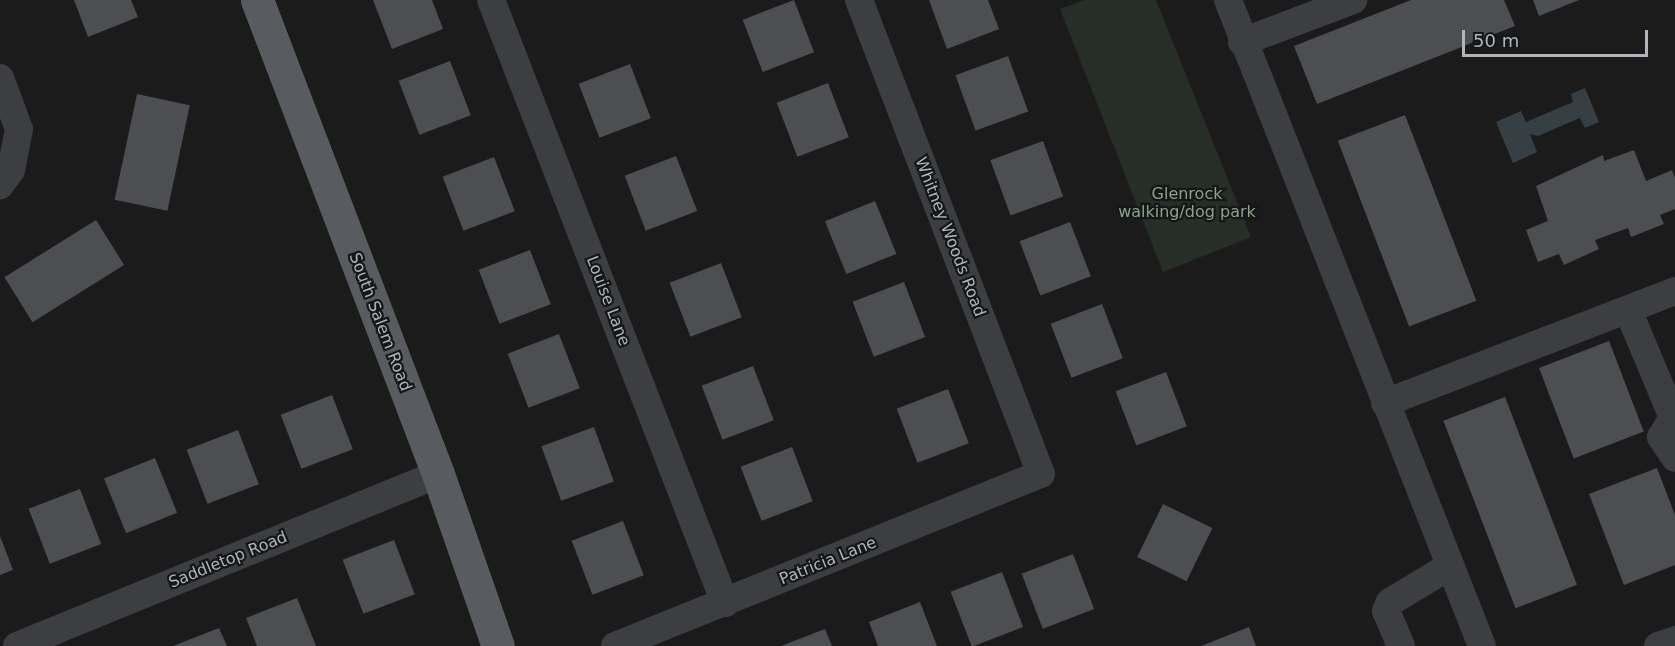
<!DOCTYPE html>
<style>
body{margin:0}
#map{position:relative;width:1675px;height:646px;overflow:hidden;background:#1b1b1c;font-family:"DejaVu Sans",sans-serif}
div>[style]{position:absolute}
.green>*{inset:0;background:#272e27}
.water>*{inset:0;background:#364044}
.building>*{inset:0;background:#4d4e51;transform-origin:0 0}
.minor>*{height:28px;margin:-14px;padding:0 14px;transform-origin:14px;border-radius:14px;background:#3c3e41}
.major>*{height:33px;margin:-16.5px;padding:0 16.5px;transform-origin:16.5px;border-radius:16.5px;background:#585b60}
span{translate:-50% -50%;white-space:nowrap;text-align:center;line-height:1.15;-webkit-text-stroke:4.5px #151617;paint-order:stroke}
.park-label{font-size:16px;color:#8ca388}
.street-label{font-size:16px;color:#afb5ba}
.scale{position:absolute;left:1462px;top:30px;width:186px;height:27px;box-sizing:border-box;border:3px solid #afb5ba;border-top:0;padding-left:8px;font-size:18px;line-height:21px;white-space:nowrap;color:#afb5ba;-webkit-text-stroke:4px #151617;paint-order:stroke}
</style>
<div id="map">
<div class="green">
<i style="clip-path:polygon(1084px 0,1156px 0,1251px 237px,1163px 272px,1060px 9px)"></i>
</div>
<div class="water">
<i style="clip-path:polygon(1585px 88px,1599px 122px,1585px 128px,1580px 118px,1538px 136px,1530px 134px,1537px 152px,1513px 163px,1496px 122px,1521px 111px,1526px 122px,1573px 102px,1571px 94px)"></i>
</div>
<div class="building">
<i style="clip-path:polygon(74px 0,131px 0,138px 17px,88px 37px)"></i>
<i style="clip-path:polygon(373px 0,432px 0,443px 29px,392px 49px)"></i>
<i style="left:794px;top:0;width:56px;height:55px;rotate:69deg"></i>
<i style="clip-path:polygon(929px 0,988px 0,999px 29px,947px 49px)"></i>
<i style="clip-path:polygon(1411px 0,1504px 0,1515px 26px,1317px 104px,1294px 46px)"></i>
<i style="clip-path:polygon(1533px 0,1579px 0,1539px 16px)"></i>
<i style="left:1008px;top:56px;width:59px;height:56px;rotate:70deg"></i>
<i style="left:450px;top:61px;width:58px;height:55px;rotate:69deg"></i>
<i style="left:630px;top:64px;width:58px;height:55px;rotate:69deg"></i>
<i style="left:828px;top:83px;width:58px;height:55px;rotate:69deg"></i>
<i style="left:137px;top:94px;width:54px;height:108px;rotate:12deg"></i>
<i style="left:1405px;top:115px;width:199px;height:72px;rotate:69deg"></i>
<i style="left:1043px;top:141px;width:59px;height:56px;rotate:70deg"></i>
<i style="clip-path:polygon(1634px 150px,1646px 181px,1672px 170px,1675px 178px,1675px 209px,1660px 215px,1664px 224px,1631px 237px,1628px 228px,1595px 240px,1599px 249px,1564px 265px,1559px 254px,1538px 262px,1526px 230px,1548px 221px,1536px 186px,1603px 155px,1604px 161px)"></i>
<i style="left:676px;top:156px;width:59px;height:55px;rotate:69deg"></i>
<i style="left:494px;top:157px;width:58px;height:55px;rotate:69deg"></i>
<i style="left:875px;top:201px;width:57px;height:54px;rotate:68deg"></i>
<i style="left:96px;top:220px;width:53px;height:108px;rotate:58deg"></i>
<i style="left:1070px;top:222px;width:58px;height:54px;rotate:69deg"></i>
<i style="left:530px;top:250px;width:58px;height:55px;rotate:69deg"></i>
<i style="left:721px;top:263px;width:58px;height:55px;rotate:69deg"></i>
<i style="left:904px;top:282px;width:59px;height:55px;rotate:69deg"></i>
<i style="left:1102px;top:304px;width:58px;height:55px;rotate:69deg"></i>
<i style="left:559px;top:334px;width:58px;height:55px;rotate:69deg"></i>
<i style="left:1609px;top:341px;width:97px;height:75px;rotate:69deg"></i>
<i style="left:753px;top:366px;width:58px;height:55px;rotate:69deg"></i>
<i style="left:1166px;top:372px;width:58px;height:54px;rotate:69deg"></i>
<i style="left:948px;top:389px;width:58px;height:55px;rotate:69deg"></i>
<i style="left:332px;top:395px;width:58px;height:55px;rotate:69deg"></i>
<i style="left:1505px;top:397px;width:201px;height:66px;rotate:69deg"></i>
<i style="left:594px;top:427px;width:58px;height:56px;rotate:70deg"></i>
<i style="left:238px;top:430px;width:58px;height:55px;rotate:69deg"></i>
<i style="left:792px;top:447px;width:58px;height:55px;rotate:69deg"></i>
<i style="left:155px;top:458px;width:59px;height:55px;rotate:68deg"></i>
<i style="clip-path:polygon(1657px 468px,1675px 515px,1675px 565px,1624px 585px,1589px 494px)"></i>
<i style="left:80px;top:489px;width:59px;height:55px;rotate:69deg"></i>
<i style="left:1163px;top:504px;width:55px;height:59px;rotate:26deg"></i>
<i style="left:623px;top:521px;width:58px;height:55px;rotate:69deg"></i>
<i style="clip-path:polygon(0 536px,13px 570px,0 575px)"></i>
<i style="left:394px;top:540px;width:58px;height:55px;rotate:69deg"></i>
<i style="left:1073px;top:554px;width:59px;height:55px;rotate:69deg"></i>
<i style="left:1002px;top:572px;width:59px;height:55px;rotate:69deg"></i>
<i style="clip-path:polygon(297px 598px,316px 646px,257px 646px,246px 618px)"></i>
<i style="clip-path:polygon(920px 602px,937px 646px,878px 646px,869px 622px)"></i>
<i style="clip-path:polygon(1249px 627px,1256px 646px,1201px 646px)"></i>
<i style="clip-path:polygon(219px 628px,227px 646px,173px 646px)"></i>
<i style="clip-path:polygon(825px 629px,832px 646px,781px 646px)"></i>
</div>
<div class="minor">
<i style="left:491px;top:0;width:647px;rotate:68.79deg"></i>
<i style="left:1228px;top:0;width:694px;rotate:68.54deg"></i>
<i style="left:1242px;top:42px;width:119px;rotate:-20.7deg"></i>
<i style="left:0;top:78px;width:54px;rotate:69.6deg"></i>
<i style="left:19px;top:129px;width:42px;rotate:101deg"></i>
<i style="left:11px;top:170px;width:19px;rotate:126deg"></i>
<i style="left:1628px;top:310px;width:114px;rotate:67.3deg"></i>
<i style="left:1385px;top:403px;width:311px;rotate:-21.1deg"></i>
<i style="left:1675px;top:414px;width:27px;rotate:121deg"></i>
<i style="left:1661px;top:437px;width:25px;rotate:56deg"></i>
<i style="left:17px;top:646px;width:455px;rotate:-22.2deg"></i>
<i style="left:615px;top:646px;width:459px;rotate:-22deg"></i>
<i style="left:1041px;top:474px;width:508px;rotate:-111.01deg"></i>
<i style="left:1401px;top:646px;width:38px;rotate:-113deg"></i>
<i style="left:1386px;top:611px;width:10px;rotate:-66deg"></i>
<i style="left:1390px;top:602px;width:70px;rotate:-31deg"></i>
<i style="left:1658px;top:646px;width:18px;rotate:-19deg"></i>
</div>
<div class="major">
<i style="left:257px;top:0;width:507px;rotate:69.1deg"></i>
<i style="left:438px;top:474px;width:182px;rotate:70.8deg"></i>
</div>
<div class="park-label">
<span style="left:1187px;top:203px">Glenrock<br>walking/dog park</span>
</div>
<div class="street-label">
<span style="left:950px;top:237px;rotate:69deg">Whitney Woods Road</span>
<span style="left:608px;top:301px;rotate:69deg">Louise Lane</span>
<span style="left:380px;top:322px;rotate:69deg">South Salem Road</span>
<span style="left:228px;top:560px;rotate:-22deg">Saddletop Road</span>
<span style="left:828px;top:561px;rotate:-22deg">Patricia Lane</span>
</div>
<div class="scale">50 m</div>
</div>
